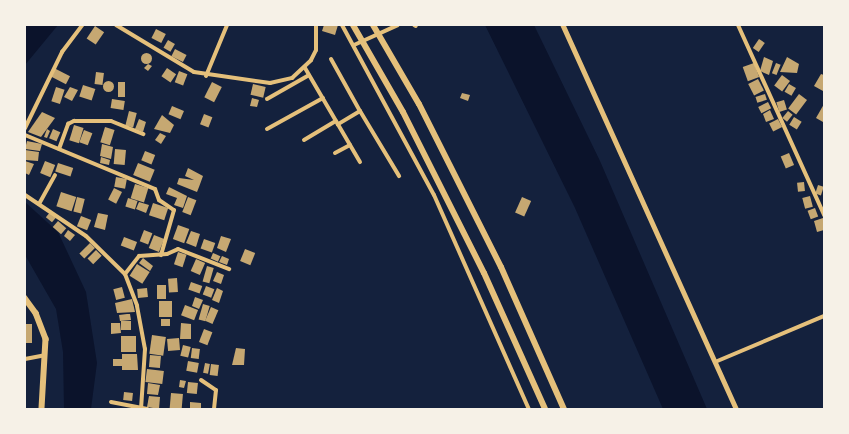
<!DOCTYPE html>
<style>
body{margin:0}
#map{position:relative;width:849px;height:434px;overflow:hidden;background:#14213d;font-family:"PT Sans",sans-serif}
div>[style]{position:absolute}
.water>*{inset:0;background:#0b132b}
.building>*{inset:0;background:#c6a872;transform-origin:0 0}
.round{border-radius:50%}
.minor>*{height:4px;margin:-2px;padding:0 2px;transform-origin:2px;border-radius:2px;background:#e5c07b}
.tertiary>*{height:4.5px;margin:-2.25px;padding:0 2.25px;transform-origin:2.25px;border-radius:2.25px;background:#e5c07b}
.primary>*{height:5.5px;margin:-2.75px;padding:0 2.75px;transform-origin:2.75px;border-radius:2.75px;background:#e5c07b}
.motorway>*{height:6px;margin:-3px;padding:0 3px;transform-origin:3px;border-radius:3px;background:#e5c07b}
span{translate:-50% -50%;white-space:nowrap;text-align:center;line-height:1.15;-webkit-text-stroke:4.5px #f6f1e7;paint-order:stroke}
.frame{position:absolute;inset:0;border:26px solid #f6f1e7;pointer-events:none}
</style>
<div id="map">
<div class="water">
<i style="clip-path:polygon(25px 25px,58px 25px,25px 65px)"></i>
<i style="clip-path:polygon(485px 25px,534px 25px,600px 161px,707px 409px,663px 409px,575px 208px)"></i>
<i style="clip-path:polygon(25px 202px,58px 232px,86px 292px,97px 363px,91px 409px,64px 409px,63px 352px,56px 309px,25px 255px)"></i>
</div>
<div class="building">
<i style="clip-path:polygon(324px 25px,338px 25px,335px 35px,322px 31px)"></i>
<i style="left:95px;top:26px;width:11px;height:15px;rotate:34deg"></i>
<i style="left:156px;top:29px;width:11px;height:10px;rotate:27deg"></i>
<i style="left:759px;top:39px;width:7px;height:11px;rotate:34deg"></i>
<i style="left:168px;top:40px;width:8px;height:9px;rotate:30deg"></i>
<i style="left:175px;top:49px;width:13px;height:8px;rotate:27deg"></i>
<i class="round" style="left:140.5px;top:52.5px;width:11px;height:11px"></i>
<i style="clip-path:polygon(764px 57px,773px 61px,769px 75px,760px 71px)"></i>
<i style="clip-path:polygon(787px 57px,799px 64px,797px 73px,780px 72px)"></i>
<i style="left:754px;top:63px;width:15px;height:12px;rotate:70deg"></i>
<i style="left:776px;top:63px;width:5px;height:11px;rotate:22deg"></i>
<i style="clip-path:polygon(148px 64px,152px 66px,148px 71px,144px 68px)"></i>
<i style="left:54px;top:68px;width:18px;height:9px;rotate:27deg"></i>
<i style="left:167px;top:68px;width:11px;height:10px;rotate:34deg"></i>
<i style="left:179px;top:71px;width:9px;height:12px;rotate:21deg"></i>
<i style="left:96px;top:72px;width:8px;height:12px;rotate:7deg"></i>
<i style="clip-path:polygon(821px 74px,824px 75px,823px 91px,814px 86px)"></i>
<i style="left:782px;top:75px;width:10px;height:13px;rotate:37deg"></i>
<i style="left:758px;top:79px;width:13px;height:11px;rotate:63deg"></i>
<i class="round" style="left:102.5px;top:80.5px;width:11px;height:11px"></i>
<i style="left:118px;top:82px;width:7px;height:15px"></i>
<i style="left:212px;top:82px;width:11px;height:17px;rotate:27deg"></i>
<i style="left:253px;top:84px;width:13px;height:11px;rotate:13deg"></i>
<i style="left:789px;top:84px;width:8px;height:9px;rotate:30deg"></i>
<i style="left:83px;top:85px;width:13px;height:12px;rotate:18deg"></i>
<i style="left:56px;top:87px;width:9px;height:15px;rotate:18deg"></i>
<i style="clip-path:polygon(70px 87px,78px 90px,72px 101px,64px 97px)"></i>
<i style="clip-path:polygon(462px 93px,470px 95px,468px 101px,460px 98px)"></i>
<i style="left:765px;top:94px;width:6px;height:10px;rotate:72deg"></i>
<i style="left:799px;top:94px;width:10px;height:18px;rotate:37deg"></i>
<i style="clip-path:polygon(252px 98px,259px 100px,257px 107px,250px 106px)"></i>
<i style="left:112px;top:99px;width:13px;height:9px;rotate:9deg"></i>
<i style="left:784px;top:100px;width:10px;height:8px;rotate:73deg"></i>
<i style="left:768px;top:102px;width:7px;height:11px;rotate:63deg"></i>
<i style="clip-path:polygon(824px 104px,824px 122px,823px 122px,816px 118px)"></i>
<i style="left:172px;top:106px;width:13px;height:9px;rotate:23deg"></i>
<i style="clip-path:polygon(770px 110px,774px 119px,766px 122px,763px 114px)"></i>
<i style="left:129px;top:111px;width:8px;height:15px;rotate:14deg"></i>
<i style="left:788px;top:111px;width:6px;height:9px;rotate:39deg"></i>
<i style="clip-path:polygon(42px 112px,55px 118px,41px 137px,28px 132px)"></i>
<i style="left:204px;top:114px;width:9px;height:11px;rotate:21deg"></i>
<i style="clip-path:polygon(162px 115px,174px 125px,170px 133px,154px 129px)"></i>
<i style="left:794px;top:117px;width:9px;height:9px;rotate:32deg"></i>
<i style="clip-path:polygon(139px 119px,146px 122px,143px 132px,135px 129px)"></i>
<i style="left:778px;top:119px;width:9px;height:10px;rotate:63deg"></i>
<i style="left:74px;top:125px;width:10px;height:16px;rotate:17deg"></i>
<i style="left:105px;top:127px;width:10px;height:16px;rotate:17deg"></i>
<i style="clip-path:polygon(47px 129px,50px 131px,47px 138px,44px 137px)"></i>
<i style="left:53px;top:129px;width:8px;height:10px;rotate:23deg"></i>
<i style="left:84px;top:130px;width:9px;height:13px;rotate:21deg"></i>
<i style="clip-path:polygon(160px 133px,166px 136px,161px 144px,155px 140px)"></i>
<i style="clip-path:polygon(27px 141px,42px 144px,40px 151px,25px 149px)"></i>
<i style="clip-path:polygon(102px 144px,113px 147px,111px 159px,100px 156px)"></i>
<i style="left:115px;top:149px;width:11px;height:15px;rotate:5deg"></i>
<i style="clip-path:polygon(25px 150px,39px 152px,38px 161px,25px 160px)"></i>
<i style="left:145px;top:151px;width:11px;height:10px;rotate:22deg"></i>
<i style="left:789px;top:153px;width:13px;height:9px;rotate:67deg"></i>
<i style="clip-path:polygon(101px 157px,110px 160px,109px 165px,100px 163px)"></i>
<i style="clip-path:polygon(25px 161px,34px 164px,29px 175px,25px 173px)"></i>
<i style="left:45px;top:161px;width:11px;height:13px;rotate:22deg"></i>
<i style="left:58px;top:163px;width:16px;height:9px;rotate:18deg"></i>
<i style="left:138px;top:163px;width:18px;height:13px;rotate:22deg"></i>
<i style="clip-path:polygon(188px 168px,203px 176px,199px 187px,191px 184px,199px 187px,197px 192px,177px 184px,179px 178px,194px 180px,185px 176px)"></i>
<i style="left:116px;top:177px;width:11px;height:10px;rotate:10deg"></i>
<i style="left:804px;top:182px;width:9px;height:7px;rotate:84deg"></i>
<i style="left:135px;top:184px;width:14px;height:15px;rotate:17deg"></i>
<i style="left:818px;top:185px;width:6px;height:9px;rotate:18deg"></i>
<i style="clip-path:polygon(169px 187px,187px 196px,183px 208px,174px 205px,177px 198px,166px 194px)"></i>
<i style="left:114px;top:188px;width:9px;height:13px;rotate:27deg"></i>
<i style="left:61px;top:192px;width:16px;height:15px;rotate:18deg"></i>
<i style="left:810px;top:196px;width:11px;height:8px;rotate:75deg"></i>
<i style="left:77px;top:197px;width:8px;height:15px;rotate:14deg"></i>
<i style="left:188px;top:197px;width:9px;height:16px;rotate:21deg"></i>
<i style="left:522px;top:197px;width:10px;height:17px;rotate:24deg"></i>
<i style="left:128px;top:198px;width:10px;height:9px;rotate:17deg"></i>
<i style="clip-path:polygon(139px 202px,149px 205px,146px 213px,136px 209px)"></i>
<i style="left:153px;top:203px;width:16px;height:13px;rotate:18deg"></i>
<i style="left:815px;top:208px;width:9px;height:8px;rotate:69deg"></i>
<i style="left:51px;top:211px;width:8px;height:8px;rotate:40deg"></i>
<i style="clip-path:polygon(98px 213px,108px 215px,105px 230px,94px 227px)"></i>
<i style="left:81px;top:216px;width:11px;height:11px;rotate:22deg"></i>
<i style="clip-path:polygon(823px 218px,824px 230px,817px 232px,814px 221px)"></i>
<i style="left:58px;top:221px;width:11px;height:8px;rotate:41deg"></i>
<i style="left:178px;top:225px;width:12px;height:15px;rotate:20deg"></i>
<i style="clip-path:polygon(68px 230px,75px 235px,70px 241px,64px 236px)"></i>
<i style="left:144px;top:230px;width:9px;height:12px;rotate:21deg"></i>
<i style="clip-path:polygon(191px 231px,200px 234px,196px 247px,186px 243px)"></i>
<i style="left:154px;top:235px;width:11px;height:14px;rotate:22deg"></i>
<i style="clip-path:polygon(221px 236px,231px 239px,226px 252px,217px 248px)"></i>
<i style="left:124px;top:237px;width:14px;height:9px;rotate:21deg"></i>
<i style="left:204px;top:239px;width:12px;height:10px;rotate:20deg"></i>
<i style="left:90px;top:243px;width:7px;height:15px;rotate:45deg"></i>
<i style="left:245px;top:249px;width:11px;height:13px;rotate:22deg"></i>
<i style="left:96px;top:250px;width:8px;height:12px;rotate:45deg"></i>
<i style="left:178px;top:252px;width:9px;height:13px;rotate:18deg"></i>
<i style="left:213px;top:253px;width:8px;height:6px;rotate:23deg"></i>
<i style="clip-path:polygon(222px 256px,229px 259px,227px 265px,219px 262px)"></i>
<i style="clip-path:polygon(143px 258px,153px 266px,150px 271px,139px 263px)"></i>
<i style="left:196px;top:259px;width:10px;height:13px;rotate:24deg"></i>
<i style="left:137px;top:264px;width:15px;height:14px;rotate:32deg"></i>
<i style="left:207px;top:266px;width:7px;height:16px;rotate:16deg"></i>
<i style="clip-path:polygon(217px 272px,224px 275px,221px 284px,213px 281px)"></i>
<i style="left:177px;top:278px;width:14px;height:9px;rotate:86deg"></i>
<i style="left:191px;top:282px;width:12px;height:8px;rotate:20deg"></i>
<i style="left:157px;top:285px;width:9px;height:14px"></i>
<i style="left:206px;top:286px;width:9px;height:9px;rotate:21deg"></i>
<i style="left:122px;top:287px;width:11px;height:9px;rotate:75deg"></i>
<i style="left:147px;top:288px;width:9px;height:10px;rotate:84deg"></i>
<i style="clip-path:polygon(217px 288px,223px 291px,219px 303px,212px 300px)"></i>
<i style="clip-path:polygon(195px 297px,203px 300px,199px 309px,192px 306px)"></i>
<i style="clip-path:polygon(132px 299px,135px 312px,117px 313px,115px 303px)"></i>
<i style="left:159px;top:301px;width:13px;height:16px"></i>
<i style="left:203px;top:304px;width:7px;height:16px;rotate:16deg"></i>
<i style="left:185px;top:305px;width:14px;height:11px;rotate:21deg"></i>
<i style="left:211px;top:307px;width:8px;height:15px;rotate:23deg"></i>
<i style="clip-path:polygon(127px 314px,130px 314px,131px 320px,120px 321px,119px 315px)"></i>
<i style="left:161px;top:319px;width:9px;height:7px"></i>
<i style="left:131px;top:321px;width:9px;height:10px;rotate:90deg"></i>
<i style="clip-path:polygon(111px 323px,120px 323px,121px 333px,111px 334px)"></i>
<i style="clip-path:polygon(181px 323px,191px 324px,191px 339px,180px 339px)"></i>
<i style="left:25px;top:324px;width:7px;height:19px"></i>
<i style="left:204px;top:329px;width:9px;height:14px;rotate:21deg"></i>
<i style="left:152px;top:335px;width:14px;height:19px;rotate:8deg"></i>
<i style="left:121px;top:336px;width:15px;height:16px"></i>
<i style="left:179px;top:338px;width:12px;height:12px;rotate:85deg"></i>
<i style="left:183px;top:345px;width:8px;height:11px;rotate:14deg"></i>
<i style="left:192px;top:348px;width:8px;height:10px;rotate:7deg"></i>
<i style="clip-path:polygon(236px 348px,245px 349px,244px 365px,232px 365px)"></i>
<i style="clip-path:polygon(122px 354px,137px 354px,138px 370px,122px 370px,122px 366px,113px 366px,113px 359px,122px 359px)"></i>
<i style="left:150px;top:355px;width:11px;height:12px;rotate:5deg"></i>
<i style="left:188px;top:361px;width:11px;height:10px;rotate:10deg"></i>
<i style="left:205px;top:363px;width:5px;height:10px;rotate:11deg"></i>
<i style="left:211px;top:364px;width:8px;height:11px;rotate:7deg"></i>
<i style="left:147px;top:369px;width:17px;height:13px;rotate:7deg"></i>
<i style="clip-path:polygon(180px 380px,186px 381px,184px 388px,179px 387px)"></i>
<i style="left:188px;top:382px;width:10px;height:11px;rotate:6deg"></i>
<i style="clip-path:polygon(148px 383px,160px 385px,158px 395px,147px 394px)"></i>
<i style="left:124px;top:392px;width:9px;height:8px;rotate:6deg"></i>
<i style="left:171px;top:393px;width:12px;height:16px;rotate:5deg"></i>
<i style="clip-path:polygon(149px 396px,160px 397px,159px 409px,147px 407px)"></i>
<i style="clip-path:polygon(190px 402px,201px 403px,201px 409px,190px 409px)"></i>
</div>
<div class="minor">
<i style="left:116px;top:25px;width:91px;rotate:31.1deg"></i>
<i style="left:194px;top:72px;width:77px;rotate:8.2deg"></i>
<i style="left:270px;top:83px;width:23px;rotate:-13deg"></i>
<i style="left:292px;top:78px;width:26px;rotate:-43deg"></i>
<i style="left:311px;top:60px;width:11px;rotate:-63deg"></i>
<i style="left:316px;top:50px;width:25px;rotate:-90deg"></i>
<i style="left:342px;top:25px;width:193px;rotate:61.6deg"></i>
<i style="left:434px;top:195px;width:234px;rotate:66.1deg"></i>
<i style="left:414px;top:25px;width:2px;rotate:27deg"></i>
<i style="left:738px;top:25px;width:209px;rotate:65.6deg"></i>
<i style="left:354px;top:45px;width:48px;rotate:-24.4deg"></i>
<i style="left:331px;top:59px;width:60px;rotate:60.9deg"></i>
<i style="left:360px;top:111px;width:26px;rotate:149deg"></i>
<i style="left:305px;top:68px;width:109px;rotate:59.7deg"></i>
<i style="left:206px;top:76px;width:55px;rotate:-67.6deg"></i>
<i style="left:267px;top:99px;width:48px;rotate:-29.7deg"></i>
<i style="left:360px;top:111px;width:76px;rotate:59deg"></i>
<i style="left:25px;top:128px;width:85px;rotate:-64deg"></i>
<i style="left:62px;top:52px;width:34px;rotate:-53deg"></i>
<i style="left:267px;top:129px;width:64px;rotate:-29deg"></i>
<i style="left:25px;top:135px;width:141px;rotate:22.6deg"></i>
<i style="left:155px;top:189px;width:12px;rotate:70deg"></i>
<i style="left:159px;top:200px;width:18px;rotate:34deg"></i>
<i style="left:174px;top:210px;width:47px;rotate:106.1deg"></i>
<i style="left:304px;top:140px;width:37px;rotate:-31deg"></i>
<i style="left:59px;top:149px;width:27px;rotate:-70deg"></i>
<i style="left:68px;top:124px;width:7px;rotate:-27deg"></i>
<i style="left:74px;top:121px;width:37px"></i>
<i style="left:111px;top:121px;width:35px;rotate:22deg"></i>
<i style="left:335px;top:153px;width:17px;rotate:-28deg"></i>
<i style="left:25px;top:195px;width:73px;rotate:33.9deg"></i>
<i style="left:86px;top:236px;width:54px;rotate:44.3deg"></i>
<i style="left:125px;top:274px;width:34px;rotate:69deg"></i>
<i style="left:137px;top:306px;width:44px;rotate:79.5deg"></i>
<i style="left:145px;top:349px;width:60px;rotate:93.8deg"></i>
<i style="left:39px;top:204px;width:33px;rotate:-61deg"></i>
<i style="left:125px;top:274px;width:23px;rotate:-52deg"></i>
<i style="left:139px;top:256px;width:28px;rotate:-4deg"></i>
<i style="left:167px;top:254px;width:12px;rotate:-24deg"></i>
<i style="left:178px;top:249px;width:55px;rotate:21.4deg"></i>
<i style="left:25px;top:359px;width:20px;rotate:-11deg"></i>
<i style="left:715px;top:362px;width:118px;rotate:-22.9deg"></i>
<i style="left:201px;top:380px;width:18px;rotate:34deg"></i>
<i style="left:216px;top:390px;width:19px;rotate:96deg"></i>
<i style="left:111px;top:402px;width:37px;rotate:11deg"></i>
</div>
<div class="tertiary">
<i style="left:563px;top:25px;width:421px;rotate:65.7deg"></i>
</div>
<div class="primary">
<i style="left:25px;top:298px;width:19px;rotate:54deg"></i>
<i style="left:36px;top:313px;width:28px;rotate:69deg"></i>
<i style="left:46px;top:339px;width:70px;rotate:93.3deg"></i>
</div>
<div class="motorway">
<i style="left:353px;top:25px;width:100px;rotate:60.1deg"></i>
<i style="left:403px;top:112px;width:180px;rotate:63.3deg"></i>
<i style="left:484px;top:273px;width:149px;rotate:65.8deg"></i>
<i style="left:373px;top:25px;width:91px;rotate:59.8deg"></i>
<i style="left:419px;top:104px;width:182px;rotate:63.3deg"></i>
<i style="left:501px;top:267px;width:155px;rotate:66.1deg"></i>
</div>
<div class="frame"></div>
</div>
